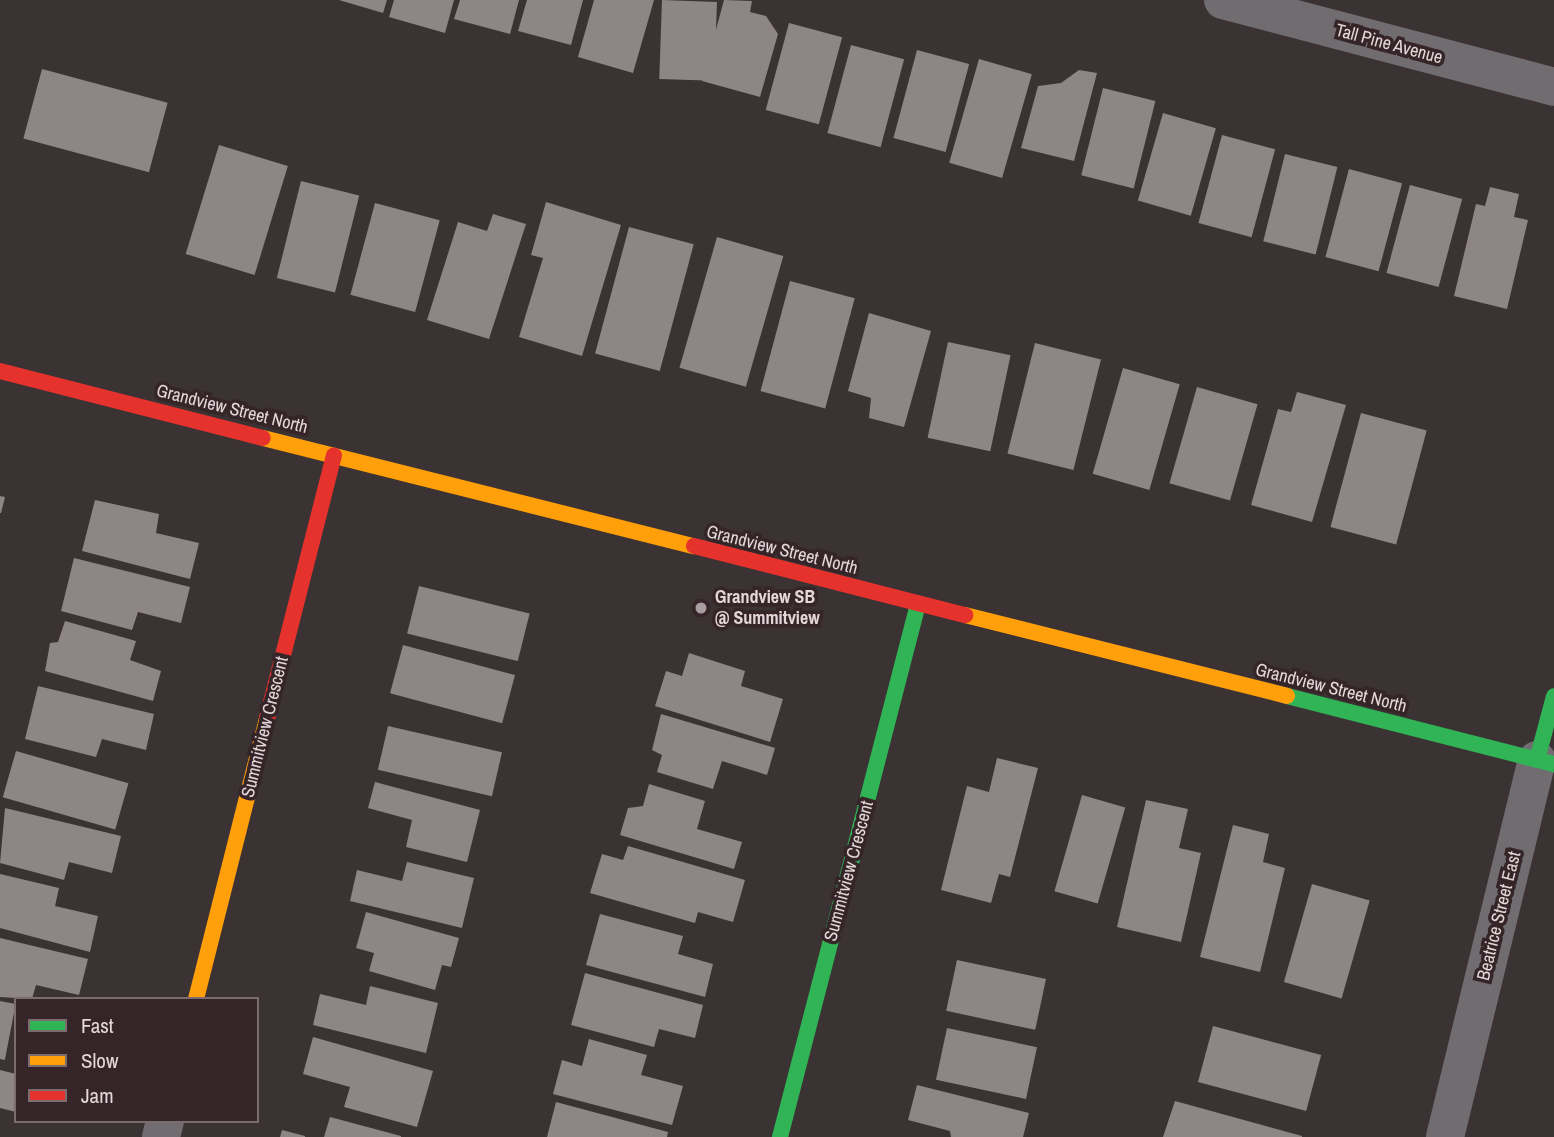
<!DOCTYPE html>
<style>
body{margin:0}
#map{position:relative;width:1554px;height:1137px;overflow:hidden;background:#3b3234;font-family:"Archivo Narrow",sans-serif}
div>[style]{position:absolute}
.building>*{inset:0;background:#8e8685;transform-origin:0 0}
.street>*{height:38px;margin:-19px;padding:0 19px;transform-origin:19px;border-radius:19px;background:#716c6f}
.fast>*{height:16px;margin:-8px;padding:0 8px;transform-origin:8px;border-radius:8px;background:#30b455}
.slow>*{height:16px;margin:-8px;padding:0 8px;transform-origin:8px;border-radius:8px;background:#ff9f0a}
.jam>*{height:16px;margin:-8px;padding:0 8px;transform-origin:8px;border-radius:8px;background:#e5322d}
.dots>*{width:19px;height:19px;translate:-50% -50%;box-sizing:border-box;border:4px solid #352529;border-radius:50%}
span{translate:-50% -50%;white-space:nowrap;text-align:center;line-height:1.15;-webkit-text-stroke:7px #352529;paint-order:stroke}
.street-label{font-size:18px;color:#e3d7da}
.poi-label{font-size:18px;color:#e3d7da;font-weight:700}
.left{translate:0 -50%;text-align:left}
.legend{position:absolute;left:14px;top:997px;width:245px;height:126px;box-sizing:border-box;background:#352529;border:2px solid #7b6c70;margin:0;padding:9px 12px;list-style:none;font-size:21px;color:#e3d7da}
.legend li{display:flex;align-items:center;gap:14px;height:35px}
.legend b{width:35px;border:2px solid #7b6c70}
</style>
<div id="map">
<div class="building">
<i style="clip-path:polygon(339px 0,387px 0,383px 13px)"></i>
<i style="clip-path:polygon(394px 0,454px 0,445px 33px,389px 17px)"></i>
<i style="clip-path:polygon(460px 0,519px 0,510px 34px,454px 19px)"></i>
<i style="clip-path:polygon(527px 0,583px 0,571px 45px,518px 31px)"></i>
<i style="clip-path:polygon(594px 0,654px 0,633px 73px,578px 57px)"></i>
<i style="left:662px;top:0;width:55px;height:79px;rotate:2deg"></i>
<i style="clip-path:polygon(724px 0,752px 1px,750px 12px,766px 16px,778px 34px,760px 97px,702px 81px)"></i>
<i style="left:789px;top:23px;width:55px;height:90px;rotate:15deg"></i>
<i style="left:851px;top:45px;width:55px;height:91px;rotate:15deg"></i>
<i style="left:917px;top:50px;width:54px;height:91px;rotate:15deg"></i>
<i style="left:979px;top:59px;width:55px;height:108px;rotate:16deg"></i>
<i style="left:42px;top:69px;width:130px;height:72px;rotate:15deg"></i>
<i style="clip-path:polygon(1079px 70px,1097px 73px,1074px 161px,1021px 148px,1038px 86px,1061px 83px)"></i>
<i style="left:1103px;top:88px;width:54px;height:90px;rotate:14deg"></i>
<i style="left:1163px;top:113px;width:55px;height:91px;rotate:16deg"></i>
<i style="left:1222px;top:135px;width:55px;height:91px;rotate:15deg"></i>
<i style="left:219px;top:145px;width:72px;height:114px;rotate:17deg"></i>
<i style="left:1285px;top:154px;width:54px;height:90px;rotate:14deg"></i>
<i style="left:1349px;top:169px;width:55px;height:91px;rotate:15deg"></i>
<i style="left:301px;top:181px;width:60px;height:100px;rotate:14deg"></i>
<i style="left:1410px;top:185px;width:54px;height:91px;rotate:15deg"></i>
<i style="clip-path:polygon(1490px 187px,1519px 194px,1514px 217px,1528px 220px,1507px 309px,1454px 296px,1476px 204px,1485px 206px)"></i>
<i style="clip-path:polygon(546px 202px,621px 225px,582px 356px,519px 337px,543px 258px,531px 255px)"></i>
<i style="left:375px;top:203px;width:67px;height:95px;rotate:15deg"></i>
<i style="clip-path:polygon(493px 214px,526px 224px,489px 339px,427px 320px,458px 222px,487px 231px)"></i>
<i style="left:629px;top:227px;width:67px;height:131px;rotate:15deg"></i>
<i style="left:717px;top:237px;width:69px;height:136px;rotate:16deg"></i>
<i style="left:790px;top:281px;width:67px;height:114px;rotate:15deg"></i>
<i style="clip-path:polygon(869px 313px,931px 331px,904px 427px,869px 418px,871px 398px,848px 391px)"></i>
<i style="left:948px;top:342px;width:64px;height:98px;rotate:12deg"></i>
<i style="left:1035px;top:343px;width:68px;height:114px;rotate:14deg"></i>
<i style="left:1123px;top:368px;width:59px;height:110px;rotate:16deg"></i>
<i style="left:1197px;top:387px;width:63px;height:100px;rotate:16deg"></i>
<i style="clip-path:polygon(1297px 392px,1346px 405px,1312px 522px,1251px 505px,1278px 409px,1291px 412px)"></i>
<i style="left:1361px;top:413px;width:68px;height:118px;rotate:15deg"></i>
<i style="clip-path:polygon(0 496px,5px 497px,1px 513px,0 513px)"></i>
<i style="clip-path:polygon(95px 500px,159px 514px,156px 533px,199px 543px,190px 579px,82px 551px)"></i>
<i style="clip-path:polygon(74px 558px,190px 587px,181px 623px,138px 612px,132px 630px,61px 611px)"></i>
<i style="left:419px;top:586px;width:114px;height:49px;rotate:14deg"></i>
<i style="clip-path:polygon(65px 621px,136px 641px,130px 660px,161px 671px,153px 701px,45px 671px,50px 643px,58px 642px)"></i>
<i style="left:403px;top:645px;width:116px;height:50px;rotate:15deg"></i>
<i style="clip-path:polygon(689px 653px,745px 671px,741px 686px,783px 699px,770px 742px,655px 706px,666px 671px,682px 676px)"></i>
<i style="clip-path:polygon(38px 686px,154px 714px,146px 750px,102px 739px,96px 757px,25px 739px)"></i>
<i style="clip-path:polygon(661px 714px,775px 748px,767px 775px,722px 761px,713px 789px,657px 772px,662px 755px,652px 750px)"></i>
<i style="left:388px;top:726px;width:117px;height:45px;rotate:13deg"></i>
<i style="left:16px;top:751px;width:117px;height:48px;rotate:16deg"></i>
<i style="clip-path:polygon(997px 758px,1038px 768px,1010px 877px,999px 874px,991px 903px,941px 890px,967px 786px,989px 792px)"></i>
<i style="clip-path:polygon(375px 782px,480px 810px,467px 862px,406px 847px,412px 820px,368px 808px)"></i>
<i style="clip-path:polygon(649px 784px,705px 801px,697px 829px,742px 842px,734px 869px,620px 835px,628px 808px,643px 806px)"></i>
<i style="left:1082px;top:795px;width:45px;height:100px;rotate:16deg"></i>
<i style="clip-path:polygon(1146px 800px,1188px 809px,1179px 848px,1201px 853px,1181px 942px,1117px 927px)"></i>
<i style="clip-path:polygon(5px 808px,121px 836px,112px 873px,69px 862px,64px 880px,0 863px)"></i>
<i style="clip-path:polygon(1233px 825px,1269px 834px,1263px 862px,1285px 868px,1260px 972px,1200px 957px)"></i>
<i style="clip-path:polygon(628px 846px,745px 880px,733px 922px,698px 912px,695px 923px,590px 893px,602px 854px,623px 860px)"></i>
<i style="clip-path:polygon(407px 862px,474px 878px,462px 928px,350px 901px,357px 870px,402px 881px)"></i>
<i style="clip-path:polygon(0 874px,59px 888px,55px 906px,98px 916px,90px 952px,0 928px)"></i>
<i style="left:1312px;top:884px;width:60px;height:102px;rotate:16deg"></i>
<i style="clip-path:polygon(366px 912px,459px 938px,451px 967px,442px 965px,435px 990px,369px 971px,374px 953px,356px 948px)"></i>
<i style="clip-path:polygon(600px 914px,683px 936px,678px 954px,713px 964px,705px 997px,586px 965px)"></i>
<i style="clip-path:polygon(0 938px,88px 959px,79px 995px,36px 985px,32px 999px,0 997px)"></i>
<i style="left:957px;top:960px;width:91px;height:52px;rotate:12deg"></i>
<i style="clip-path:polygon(585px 973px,703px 1005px,695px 1038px,659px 1029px,654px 1047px,571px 1025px)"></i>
<i style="clip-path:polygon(370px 986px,438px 1003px,426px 1053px,313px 1025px,320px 994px,366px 1005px)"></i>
<i style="left:0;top:1001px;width:16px;height:57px;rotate:11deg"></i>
<i style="left:1213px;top:1026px;width:112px;height:58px;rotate:15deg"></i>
<i style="left:947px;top:1028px;width:92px;height:53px;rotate:12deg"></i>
<i style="clip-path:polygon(313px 1037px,433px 1071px,417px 1127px,344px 1107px,350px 1087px,303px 1074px)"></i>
<i style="clip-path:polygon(589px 1039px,647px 1055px,641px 1075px,683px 1086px,672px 1125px,553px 1094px,562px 1060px,582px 1066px)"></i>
<i style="clip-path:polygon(0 1070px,16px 1074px,16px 1112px,0 1108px)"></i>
<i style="clip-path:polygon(917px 1085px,1029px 1113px,1023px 1137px,951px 1137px,950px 1131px,908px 1120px)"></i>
<i style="clip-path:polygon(1175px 1101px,1302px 1136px,1302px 1137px,1163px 1137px)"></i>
<i style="clip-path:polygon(556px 1102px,668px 1132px,667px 1137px,547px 1137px)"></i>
<i style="clip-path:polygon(330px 1117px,401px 1136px,401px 1137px,324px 1137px)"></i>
<i style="clip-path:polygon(282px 1130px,305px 1136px,305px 1137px,280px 1137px)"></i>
</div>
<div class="street">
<i style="left:1223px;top:0;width:342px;rotate:14.7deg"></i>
<i style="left:161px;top:1137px;width:16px;rotate:-76deg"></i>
<i style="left:1445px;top:1137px;width:388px;rotate:-76.3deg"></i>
</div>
<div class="fast">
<i style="left:1287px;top:696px;width:276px;rotate:14.3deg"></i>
<i style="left:1537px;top:760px;width:66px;rotate:-75.1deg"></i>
<i style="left:780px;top:1137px;width:551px;rotate:-75.48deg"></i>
</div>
<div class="slow">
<i style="left:263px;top:438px;width:444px;rotate:14.1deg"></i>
<i style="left:965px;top:615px;width:332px;rotate:14.1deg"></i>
<i style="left:196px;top:999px;width:290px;rotate:-75.8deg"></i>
</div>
<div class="jam">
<i style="left:0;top:371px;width:271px;rotate:14.3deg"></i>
<i style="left:694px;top:546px;width:280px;rotate:14.3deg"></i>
<i style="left:267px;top:718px;width:271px;rotate:-75.7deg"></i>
</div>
<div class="dots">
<i style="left:701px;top:608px;background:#a89da0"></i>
</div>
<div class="street-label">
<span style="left:1389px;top:44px;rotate:15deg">Tall Pine Avenue</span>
<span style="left:232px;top:409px;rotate:14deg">Grandview Street North</span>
<span style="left:782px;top:550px;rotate:14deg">Grandview Street North</span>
<span style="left:1331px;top:688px;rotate:14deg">Grandview Street North</span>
<span style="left:265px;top:727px;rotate:-76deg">Summitview Crescent</span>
<span style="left:849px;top:871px;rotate:-75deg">Summitview Crescent</span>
<span style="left:1499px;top:916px;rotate:-76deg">Beatrice Street East</span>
</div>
<div class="poi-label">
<span class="left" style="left:715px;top:608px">Grandview SB<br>@ Summitview</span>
</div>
<ul class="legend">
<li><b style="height:9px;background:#30b455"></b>Fast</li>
<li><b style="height:9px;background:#ff9f0a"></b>Slow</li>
<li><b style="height:9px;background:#e5322d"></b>Jam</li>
</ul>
</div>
